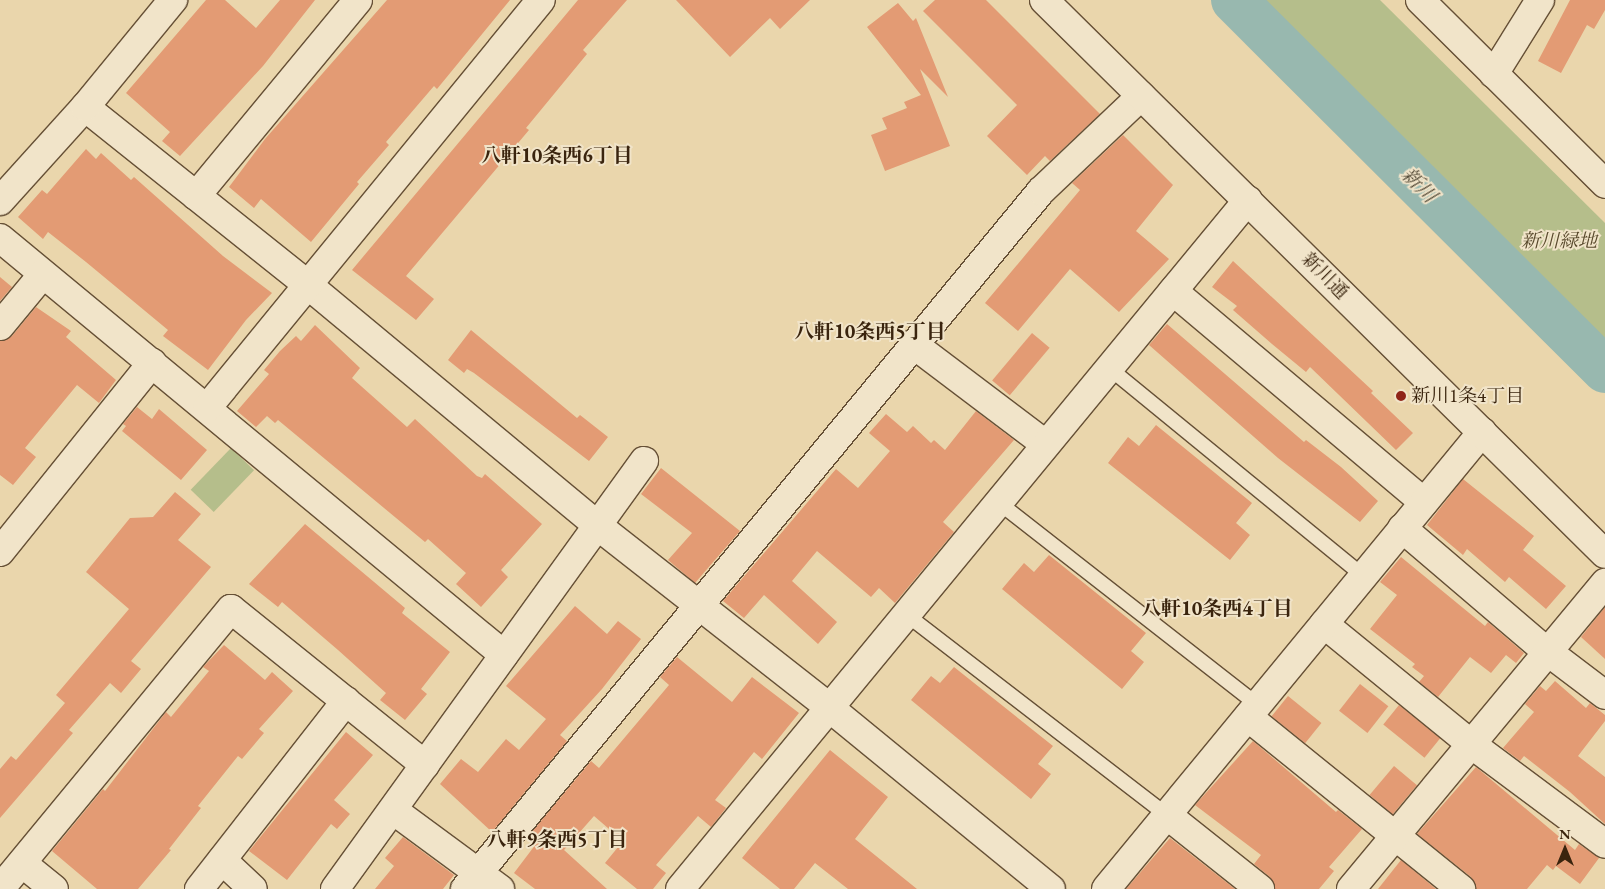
<!DOCTYPE html>
<meta charset="utf-8">
<style>
body{margin:0}
#map{position:relative;width:1605px;height:889px;overflow:hidden;background:#ead6ac;font-family:"EB Garamond","Noto Serif JP",serif}
div>[style]{position:absolute}
.green>*{inset:0;background:#b5be8b;transform-origin:0 0}
.river>*{height:46px;margin:-23px;padding:0 23px;transform-origin:23px;border-radius:23px;background:#98b8af}
.building>*{inset:0;background:#e39b74;transform-origin:0 0}
.roads{filter:drop-shadow(1px 0 #665036) drop-shadow(-1px 0 #665036) drop-shadow(0 1px #665036) drop-shadow(0 -1px #665036)}
.service>*{height:14px;margin:-7px;padding:0 7px;transform-origin:7px;border-radius:7px;background:#f1e4c9}
.minor>*{height:28px;margin:-14px;padding:0 14px;transform-origin:14px;border-radius:14px;background:#f1e4c9}
.tertiary>*{height:28px;margin:-14px;padding:0 14px;transform-origin:14px;border-radius:14px;background:#f1e4c9}
.dots>*{width:14px;height:14px;translate:-50% -50%;box-sizing:border-box;border:2px solid #f1e4c9;border-radius:50%}
span{translate:-50% -50%;white-space:nowrap;text-align:center;line-height:1.15;-webkit-text-stroke:4px #f1e4c9;paint-order:stroke}
.park-label{font-size:19px;color:#594a2d;font-style:italic}
.street-label{font-size:19px;color:#3a240e}
.poi-label{font-size:19px;color:#3a240e}
.left{translate:0 -50%;text-align:left}
.neighbourhood-label{font-size:20px;color:#3a240e;font-weight:700}
.water-label{font-size:20px;color:#524936;font-style:italic}
.north{position:absolute;left:1540px;top:824px;width:50px;height:50px;-webkit-text-stroke:4px #f1e4c9;paint-order:stroke;rotate:0deg;font-size:14px;font-weight:700;line-height:20px;text-align:center;color:#3a240e}
.north::after{content:'';display:block;margin:auto;width:18px;height:22px;background:#3a240e;clip-path:polygon(50% 0,100% 100%,50% 72%,0 100%)}
</style>
<div id="map">
<div class="green">
<i style="clip-path:polygon(1254px 0,1380px 0,1605px 223px,1605px 352px)"></i>
<i style="left:231px;top:448px;width:32px;height:58px;rotate:44deg"></i>
</div>
<div class="river">
<i style="left:1234px;top:0;width:524px;rotate:44.92deg"></i>
</div>
<div class="building">
<i style="clip-path:polygon(206px 0,225px 0,256px 28px,280px 0,315px 0,263px 66px,180px 156px,162px 141px,170px 132px,126px 93px)"></i>
<i style="clip-path:polygon(387px 0,510px 0,437px 89px,434px 86px,386px 142px,389px 145px,357px 182px,359px 184px,311px 242px,261px 199px,254px 208px,229px 187px,265px 139px)"></i>
<i style="clip-path:polygon(578px 0,627px 0,583px 50px,587px 54px,526px 128px,529px 130px,406px 276px,434px 299px,416px 320px,352px 270px)"></i>
<i style="clip-path:polygon(676px 0,810px 0,780px 29px,770px 18px,730px 57px)"></i>
<i style="clip-path:polygon(935px 0,986px 0,1100px 114px,1050px 161px,1045px 156px,1027px 175px,987px 136px,1017px 105px,923px 11px)"></i>
<i style="clip-path:polygon(1570px 0,1605px 0,1605px 10px,1594px 29px,1587px 25px,1561px 73px,1538px 61px)"></i>
<i style="clip-path:polygon(898px 3px,913px 21px,916px 18px,948px 97px,920px 69px,950px 146px,885px 171px,871px 135px,887px 129px,882px 118px,907px 108px,904px 102px,921px 95px,867px 27px)"></i>
<i style="clip-path:polygon(1123px 135px,1173px 185px,1136px 231px,1169px 259px,1119px 312px,1070px 269px,1018px 331px,985px 303px,1080px 190px,1072px 183px)"></i>
<i style="clip-path:polygon(86px 149px,96px 159px,101px 153px,131px 180px,134px 177px,223px 256px,272px 293px,246px 320px,208px 370px,163px 336px,168px 330px,86px 262px,48px 232px,43px 239px,18px 217px,42px 190px,47px 194px)"></i>
<i style="clip-path:polygon(1233px 261px,1373px 391px,1371px 393px,1413px 433px,1396px 450px,1310px 367px,1306px 372px,1272px 344px,1233px 310px,1237px 306px,1212px 287px)"></i>
<i style="clip-path:polygon(0 277px,12px 287px,0 301px)"></i>
<i style="clip-path:polygon(36px 307px,71px 331px,66px 337px,116px 380px,99px 403px,77px 385px,25px 448px,36px 457px,13px 485px,0 475px,0 341px,12px 336px)"></i>
<i style="clip-path:polygon(1167px 324px,1304px 442px,1306px 440px,1341px 467px,1378px 501px,1360px 522px,1278px 458px,1149px 345px)"></i>
<i style="clip-path:polygon(315px 325px,360px 368px,352px 378px,407px 427px,415px 419px,477px 476px,482px 478px,485px 474px,542px 524px,501px 570px,508px 577px,481px 607px,456px 584px,466px 573px,428px 539px,425px 542px,278px 420px,275px 423px,267px 416px,256px 427px,237px 411px,269px 374px,264px 370px,280px 351px,296px 336px,301px 341px)"></i>
<i style="clip-path:polygon(471px 330px,577px 418px,580px 415px,608px 437px,589px 461px,474px 373px,467px 369px,464px 373px,448px 360px)"></i>
<i style="left:1032px;top:333px;width:23px;height:62px;rotate:40deg"></i>
<i style="clip-path:polygon(137px 407px,152px 419px,159px 409px,207px 450px,181px 480px,122px 431px,126px 426px,123px 424px)"></i>
<i style="clip-path:polygon(976px 411px,1014px 440px,943px 522px,954px 532px,895px 603px,879px 588px,871px 597px,817px 551px,792px 581px,837px 622px,818px 644px,764px 595px,744px 618px,723px 601px,836px 469px,858px 488px,890px 451px,869px 433px,886px 414px,907px 432px,913px 426px,931px 443px,934px 440px,945px 450px)"></i>
<i style="clip-path:polygon(1156px 425px,1252px 503px,1236px 523px,1250px 535px,1230px 560px,1108px 463px,1128px 437px,1139px 446px)"></i>
<i style="clip-path:polygon(661px 468px,740px 531px,695px 583px,668px 560px,692px 533px,641px 494px)"></i>
<i style="clip-path:polygon(1463px 479px,1534px 536px,1523px 550px,1566px 586px,1546px 609px,1509px 577px,1505px 582px,1467px 549px,1463px 555px,1427px 525px)"></i>
<i style="clip-path:polygon(175px 492px,201px 514px,178px 540px,211px 567px,131px 661px,141px 669px,121px 693px,110px 683px,69px 730px,73px 733px,0 818px,0 769px,11px 756px,16px 760px,65px 703px,56px 695px,129px 609px,86px 572px,130px 518px,153px 517px)"></i>
<i style="clip-path:polygon(305px 524px,405px 608px,402px 613px,450px 652px,421px 689px,427px 694px,405px 720px,380px 700px,386px 693px,338px 650px,282px 602px,278px 607px,249px 584px)"></i>
<i style="clip-path:polygon(1049px 555px,1146px 633px,1131px 651px,1144px 662px,1122px 689px,1002px 589px,1024px 563px,1034px 572px)"></i>
<i style="clip-path:polygon(1401px 557px,1485px 626px,1488px 622px,1524px 653px,1516px 663px,1506px 655px,1491px 673px,1470px 657px,1438px 697px,1419px 682px,1424px 676px,1412px 667px,1415px 664px,1370px 629px,1397px 595px,1380px 582px)"></i>
<i style="clip-path:polygon(575px 606px,607px 634px,618px 621px,641px 639px,602px 689px,560px 735px,567px 741px,492px 832px,440px 784px,461px 759px,478px 772px,506px 739px,519px 750px,546px 719px,506px 686px)"></i>
<i style="clip-path:polygon(1605px 607px,1605px 659px,1581px 637px)"></i>
<i style="clip-path:polygon(224px 645px,265px 680px,272px 672px,293px 691px,259px 729px,264px 733px,242px 759px,238px 756px,198px 806px,201px 808px,169px 849px,171px 850px,138px 889px,97px 889px,52px 851px,103px 789px,105px 791px,166px 712px,171px 717px,209px 671px,203px 667px)"></i>
<i style="clip-path:polygon(677px 657px,732px 702px,752px 677px,799px 713px,762px 759px,754px 752px,715px 800px,726px 808px,711px 827px,698px 816px,656px 865px,666px 873px,653px 889px,637px 889px,605px 863px,623px 841px,594px 816px,564px 850px,607px 889px,535px 889px,514px 873px,539px 840px,531px 833px,591px 761px,599px 768px,669px 685px,660px 677px)"></i>
<i style="clip-path:polygon(954px 667px,1053px 746px,1038px 764px,1051px 774px,1031px 799px,911px 700px,931px 676px,940px 683px)"></i>
<i style="clip-path:polygon(1555px 681px,1586px 708px,1590px 703px,1605px 715px,1605px 721px,1578px 756px,1605px 777px,1605px 824px,1570px 792px,1524px 756px,1520px 761px,1503px 748px,1534px 712px,1525px 704px,1540px 686px,1546px 691px)"></i>
<i style="left:1360px;top:684px;width:36px;height:34px;rotate:38deg"></i>
<i style="left:1288px;top:696px;width:43px;height:26px;rotate:39deg"></i>
<i style="left:1399px;top:705px;width:53px;height:25px;rotate:39deg"></i>
<i style="clip-path:polygon(346px 732px,373px 755px,334px 800px,350px 814px,337px 829px,331px 824px,287px 880px,249px 851px)"></i>
<i style="clip-path:polygon(1253px 741px,1336px 812px,1338px 810px,1362px 829px,1329px 867px,1334px 871px,1319px 889px,1275px 889px,1270px 877px,1254px 864px,1261px 855px,1195px 805px)"></i>
<i style="clip-path:polygon(830px 750px,888px 797px,855px 839px,917px 889px,848px 889px,815px 863px,794px 889px,780px 889px,742px 858px)"></i>
<i style="left:1394px;top:766px;width:30px;height:38px;rotate:40deg"></i>
<i style="clip-path:polygon(1476px 767px,1575px 850px,1579px 844px,1599px 858px,1580px 884px,1556px 866px,1553px 870px,1547px 865px,1527px 889px,1476px 889px,1471px 877px,1417px 834px)"></i>
<i style="clip-path:polygon(403px 837px,454px 875px,443px 889px,375px 889px,394px 866px,385px 858px)"></i>
<i style="clip-path:polygon(1170px 838px,1235px 889px,1126px 889px)"></i>
<i style="clip-path:polygon(1401px 860px,1436px 889px,1378px 889px)"></i>
</div>
<div class="roads">
<div class="service">
<i style="left:1108px;top:367px;width:330px;rotate:39.3deg"></i>
<i style="left:998px;top:502px;width:330px;rotate:38deg"></i>
<i style="left:907px;top:615px;width:328px;rotate:37.6deg"></i>
</div>
<div class="minor">
<i style="left:1494px;top:74px;width:87px;rotate:-58.1deg"></i>
<i style="left:85px;top:107px;width:285px;rotate:38.6deg"></i>
<i style="left:308px;top:285px;width:377px;rotate:39.7deg"></i>
<i style="left:598px;top:526px;width:296px;rotate:38.1deg"></i>
<i style="left:831px;top:709px;width:284px;rotate:39.3deg"></i>
<i style="left:196px;top:196px;width:254px;rotate:-50.4deg"></i>
<i style="left:0;top:201px;width:127px;rotate:-47.9deg"></i>
<i style="left:85px;top:107px;width:139px;rotate:-50.6deg"></i>
<i style="left:0;top:238px;width:654px;rotate:39.6deg"></i>
<i style="left:1173px;top:291px;width:328px;rotate:40.1deg"></i>
<i style="left:0;top:326px;width:67px;rotate:-50.4deg"></i>
<i style="left:913px;top:344px;width:164px;rotate:37.1deg"></i>
<i style="left:207px;top:408px;width:527px;rotate:-50.7deg"></i>
<i style="left:1402px;top:528px;width:180px;rotate:40.5deg"></i>
<i style="left:1539px;top:645px;width:83px;rotate:37.1deg"></i>
<i style="left:0;top:552px;width:243px;rotate:-51.2deg"></i>
<i style="left:1324px;top:624px;width:190px;rotate:39.2deg"></i>
<i style="left:1471px;top:744px;width:167px;rotate:36.7deg"></i>
<i style="left:1248px;top:717px;width:274px;rotate:38.9deg"></i>
<i style="left:393px;top:810px;width:133px;rotate:36.4deg"></i>
<i style="left:1167px;top:815px;width:119px;rotate:38.5deg"></i>
<i style="left:222px;top:860px;width:42px;rotate:43.1deg"></i>
<i style="left:22px;top:863px;width:41px;rotate:39.1deg"></i>
<i style="left:0;top:889px;width:363px;rotate:-50.5deg"></i>
<i style="left:231px;top:609px;width:249px;rotate:38.8deg"></i>
<i style="left:199px;top:889px;width:239px;rotate:-52deg"></i>
<i style="left:335px;top:889px;width:528px;rotate:-54.17deg"></i>
<i style="left:465px;top:889px;width:905px;rotate:-50.47deg"></i>
<i style="left:1041px;top:191px;width:138px;rotate:-43.5deg"></i>
<i style="left:680px;top:889px;width:893px;rotate:-50.5deg"></i>
<i style="left:1106px;top:889px;width:592px;rotate:-50.55deg"></i>
<i style="left:1351px;top:889px;width:398px;rotate:-50.3deg"></i>
</div>
<div class="tertiary">
<i style="left:1044px;top:0;width:788px;rotate:44.64deg"></i>
<i style="left:1420px;top:0;width:261px;rotate:44.8deg"></i>
</div>
</div>
<div class="dots">
<i style="left:1401px;top:396px;background:#8f2418"></i>
</div>
<div class="park-label">
<span style="left:1559px;top:241px">新川緑地</span>
</div>
<div class="street-label">
<span style="left:1325px;top:276px;rotate:45deg">新川通</span>
</div>
<div class="poi-label">
<span class="left" style="left:1411px;top:396px">新川1条4丁目</span>
</div>
<div class="neighbourhood-label">
<span style="left:557px;top:155px">八軒10条西6丁目</span>
<span style="left:870px;top:331px">八軒10条西5丁目</span>
<span style="left:1217px;top:608px">八軒10条西4丁目</span>
<span style="left:557px;top:839px">八軒9条西5丁目</span>
</div>
<div class="water-label">
<span style="left:1419px;top:185px;rotate:45deg">新川</span>
</div>
<div class="north">N</div>
</div>
